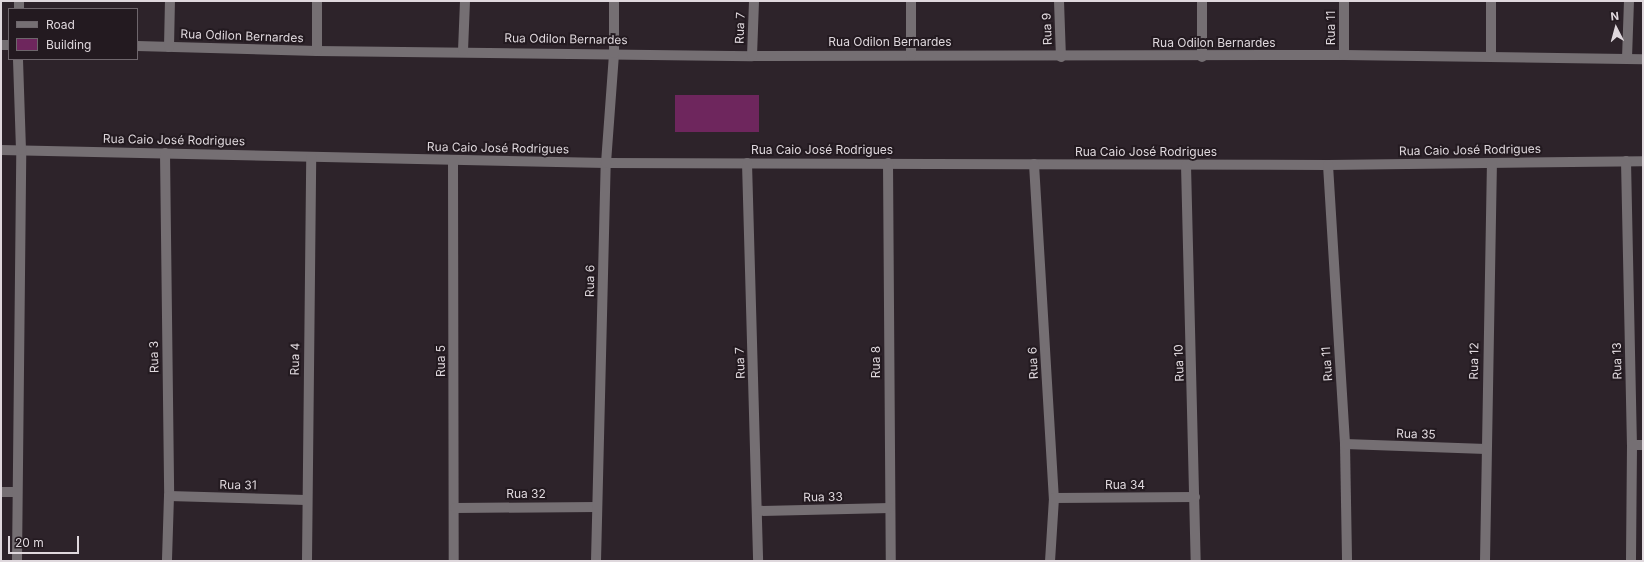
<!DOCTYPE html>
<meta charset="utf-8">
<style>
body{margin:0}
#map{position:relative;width:1644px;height:562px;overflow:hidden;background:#2d232a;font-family:Inter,sans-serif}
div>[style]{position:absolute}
.building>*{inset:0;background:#6e265d;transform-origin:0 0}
.minor>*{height:10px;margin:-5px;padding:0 5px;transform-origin:5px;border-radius:5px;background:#756f73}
span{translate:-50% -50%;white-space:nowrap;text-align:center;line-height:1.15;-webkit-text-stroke:4px #231a20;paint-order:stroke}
.street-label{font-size:12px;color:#dfd8dd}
.frame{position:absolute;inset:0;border:2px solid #dfd8dd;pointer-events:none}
.legend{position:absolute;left:8px;top:8px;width:130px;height:52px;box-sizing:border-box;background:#231a20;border:1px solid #6e666c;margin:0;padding:5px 7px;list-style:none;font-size:12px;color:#dfd8dd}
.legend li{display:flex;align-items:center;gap:8px;height:20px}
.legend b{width:20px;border:1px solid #6e666c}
.north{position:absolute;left:1596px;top:8px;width:40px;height:40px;-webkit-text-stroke:3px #231a20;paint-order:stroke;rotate:354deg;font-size:11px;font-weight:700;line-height:16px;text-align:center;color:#dfd8dd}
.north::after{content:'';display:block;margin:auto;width:14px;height:18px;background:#dfd8dd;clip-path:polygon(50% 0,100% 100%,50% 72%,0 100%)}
.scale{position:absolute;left:8px;top:536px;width:71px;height:18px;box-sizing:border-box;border:2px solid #dfd8dd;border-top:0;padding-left:5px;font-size:12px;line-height:14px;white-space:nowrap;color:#dfd8dd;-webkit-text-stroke:3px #231a20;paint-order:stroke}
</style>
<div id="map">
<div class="building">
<i style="left:675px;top:95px;width:84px;height:37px"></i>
</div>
<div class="minor">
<i style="left:1059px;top:1px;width:56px;rotate:88deg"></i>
<i style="left:1202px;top:1px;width:56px;rotate:90deg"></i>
<i style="left:1491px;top:1px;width:55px;rotate:90deg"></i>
<i style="left:19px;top:9px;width:8px;rotate:-90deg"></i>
<i style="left:1px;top:45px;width:8px"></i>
<i style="left:137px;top:46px;width:180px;rotate:1.6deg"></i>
<i style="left:317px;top:51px;width:435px;rotate:0.7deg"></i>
<i style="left:752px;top:56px;width:592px;rotate:-0.1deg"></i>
<i style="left:1344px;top:55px;width:299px;rotate:0.8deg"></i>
<i style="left:169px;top:47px;width:46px;rotate:-88.8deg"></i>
<i style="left:317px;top:51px;width:50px;rotate:-90deg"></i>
<i style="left:463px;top:51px;width:50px;rotate:-87.7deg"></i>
<i style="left:911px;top:55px;width:54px;rotate:-90deg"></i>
<i style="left:1344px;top:55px;width:54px;rotate:-90deg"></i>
<i style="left:752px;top:56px;width:55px;rotate:-87.9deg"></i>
<i style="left:1627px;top:58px;width:57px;rotate:-88deg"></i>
<i style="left:1px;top:150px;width:605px;rotate:1.23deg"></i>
<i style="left:606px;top:163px;width:722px;rotate:0.16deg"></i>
<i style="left:1328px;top:165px;width:315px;rotate:-0.7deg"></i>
<i style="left:165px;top:153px;width:343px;rotate:89.3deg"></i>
<i style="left:169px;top:496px;width:65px;rotate:91.8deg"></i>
<i style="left:453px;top:160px;width:401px;rotate:89.9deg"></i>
<i style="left:1626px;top:161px;width:284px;rotate:88.8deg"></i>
<i style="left:1632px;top:445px;width:116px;rotate:90.5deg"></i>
<i style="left:747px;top:163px;width:398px;rotate:88.4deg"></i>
<i style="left:888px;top:163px;width:398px;rotate:89.6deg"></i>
<i style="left:1034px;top:164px;width:335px;rotate:86.6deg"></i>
<i style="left:1054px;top:498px;width:63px;rotate:93.6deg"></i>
<i style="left:1186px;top:165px;width:396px;rotate:88.6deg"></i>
<i style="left:1328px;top:165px;width:280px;rotate:86.5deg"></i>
<i style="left:1345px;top:444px;width:117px;rotate:89deg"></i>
<i style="left:1345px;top:444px;width:141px;rotate:2deg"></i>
<i style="left:1632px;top:445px;width:11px"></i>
<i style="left:1px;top:492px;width:16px"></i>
<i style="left:169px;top:496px;width:137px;rotate:1.7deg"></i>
<i style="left:1054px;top:498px;width:141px;rotate:-0.4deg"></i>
<i style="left:455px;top:508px;width:142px;rotate:-0.4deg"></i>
<i style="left:757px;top:511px;width:133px;rotate:-1.3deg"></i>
<i style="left:17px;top:561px;width:411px;rotate:-89.4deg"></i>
<i style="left:21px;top:150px;width:91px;rotate:-91.9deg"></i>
<i style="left:307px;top:561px;width:404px;rotate:-89.4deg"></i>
<i style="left:596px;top:561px;width:398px;rotate:-88.6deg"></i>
<i style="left:606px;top:163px;width:110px;rotate:-85.8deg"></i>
<i style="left:614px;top:53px;width:52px;rotate:-90deg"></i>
<i style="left:1485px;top:561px;width:398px;rotate:-89deg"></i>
</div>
<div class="street-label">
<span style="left:740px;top:28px;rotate:-88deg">Rua 7</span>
<span style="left:1331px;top:28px;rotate:-90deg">Rua 11</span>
<span style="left:1047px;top:29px;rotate:-92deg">Rua 9</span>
<span style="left:242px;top:36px;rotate:2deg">Rua Odilon Bernardes</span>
<span style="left:566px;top:39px;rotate:1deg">Rua Odilon Bernardes</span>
<span style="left:890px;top:42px">Rua Odilon Bernardes</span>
<span style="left:1214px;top:43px">Rua Odilon Bernardes</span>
<span style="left:174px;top:140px;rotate:1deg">Rua Caio José Rodrigues</span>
<span style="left:498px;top:148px;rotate:1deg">Rua Caio José Rodrigues</span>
<span style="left:822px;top:150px">Rua Caio José Rodrigues</span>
<span style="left:1470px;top:150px;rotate:-1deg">Rua Caio José Rodrigues</span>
<span style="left:1146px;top:152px">Rua Caio José Rodrigues</span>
<span style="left:590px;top:281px;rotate:-89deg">Rua 6</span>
<span style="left:154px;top:357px;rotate:-91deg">Rua 3</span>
<span style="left:295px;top:359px;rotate:-89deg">Rua 4</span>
<span style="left:441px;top:361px;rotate:-90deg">Rua 5</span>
<span style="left:1474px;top:361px;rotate:-89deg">Rua 12</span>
<span style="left:1617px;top:361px;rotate:-91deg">Rua 13</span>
<span style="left:876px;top:362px;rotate:-90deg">Rua 8</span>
<span style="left:740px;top:363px;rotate:-92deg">Rua 7</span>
<span style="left:1033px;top:363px;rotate:-93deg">Rua 6</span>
<span style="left:1179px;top:363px;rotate:-92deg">Rua 10</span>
<span style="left:1327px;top:364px;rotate:-94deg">Rua 11</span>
<span style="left:1416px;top:434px;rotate:2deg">Rua 35</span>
<span style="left:238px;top:485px;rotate:1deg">Rua 31</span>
<span style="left:1125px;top:485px">Rua 34</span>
<span style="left:526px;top:494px">Rua 32</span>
<span style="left:823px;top:497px;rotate:-1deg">Rua 33</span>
</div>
<div class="frame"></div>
<ul class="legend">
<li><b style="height:5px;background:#756f73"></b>Road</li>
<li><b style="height:11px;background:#6e265d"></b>Building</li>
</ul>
<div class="north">N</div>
<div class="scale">20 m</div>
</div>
